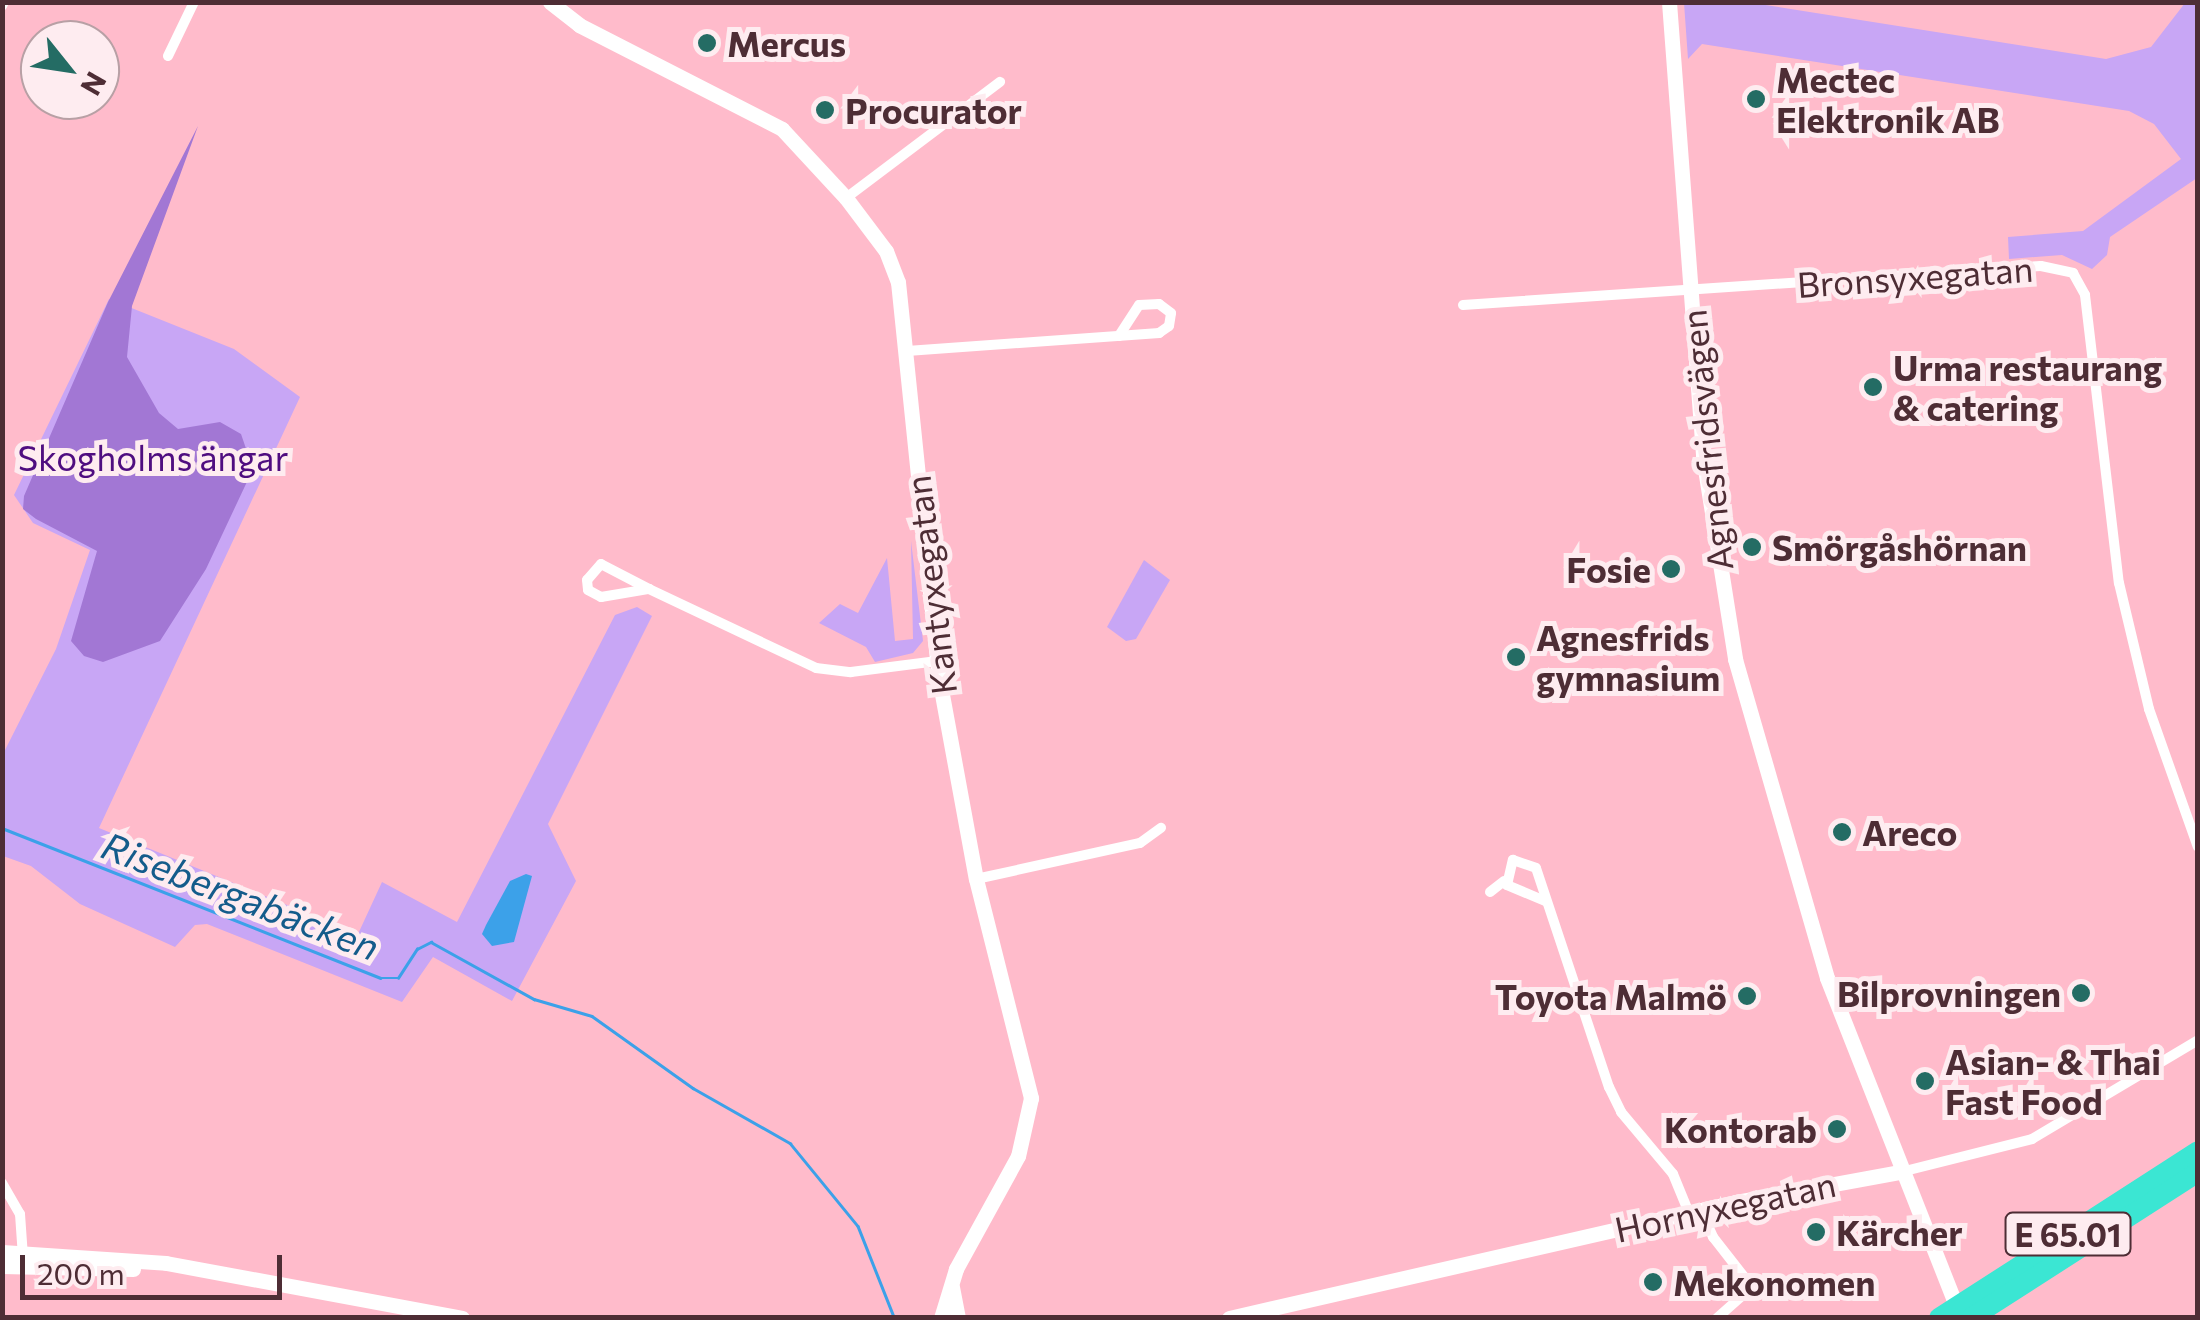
<!DOCTYPE html>
<meta charset="utf-8">
<style>
body{margin:0}
#map{position:relative;width:2200px;height:1320px;overflow:hidden;background:#ffbbcb;font-family:Commissioner,sans-serif}
div>[style]{position:absolute}
.green>*{inset:0;background:#c8a6f5}
.forest>*{inset:0;background:#a277d4}
.water>*{inset:0;background:#3ca1e9}
.stream>*{height:2.5px;margin:-1.25px;padding:0 1.25px;transform-origin:1.25px;border-radius:1.25px;background:#3ca1e9}
.street>*{height:10px;margin:-5px;padding:0 5px;transform-origin:5px;border-radius:5px;background:#fff}
.secondary>*{height:15px;margin:-7.5px;padding:0 7.5px;transform-origin:7.5px;border-radius:7.5px;background:#fff}
.highway>*{height:20px;margin:-10px;padding:0 10px;transform-origin:10px;border-radius:10px;background:#3be6d3}
.dots>*{width:28px;height:28px;translate:-50% -50%;box-sizing:border-box;border:5px solid #feecf0;border-radius:50%}
span{translate:-50% -50%;white-space:nowrap;text-align:center;line-height:1.15;-webkit-text-stroke:10px #feecf0;paint-order:stroke}
.shield-label span{padding:2px 8px;background:#feecf0;border:2px solid;border-radius:8px;-webkit-text-stroke-width:0}
.shield-label{font-size:32px;color:#4e2d35;font-weight:700}
.poi-label{font-size:35px;color:#4e2d35;font-weight:700}
.left{translate:0 -50%;text-align:left}
.right{translate:-100% -50%;text-align:right}
.street-label{font-size:35px;color:#4e2d35}
.park-label{font-size:35px;color:#4f0d80}
.water-label{font-size:38px;color:#145c8b;font-style:italic}
.frame{position:absolute;inset:0;border:5px solid #4e2d35;pointer-events:none}
.north{position:absolute;left:20px;top:20px;width:100px;height:100px;box-sizing:border-box;background:#feecf0;border:2px solid #b8a0a5;border-radius:50%;rotate:120deg;font-size:28px;font-weight:700;line-height:40px;text-align:center;color:#4e2d35}
.north::after{content:'';display:block;margin:auto;width:35px;height:45px;background:#246c64;clip-path:polygon(50% 0,100% 100%,50% 72%,0 100%)}
.scale{position:absolute;left:20px;top:1255px;width:262px;height:45px;box-sizing:border-box;border:5px solid #4e2d35;border-top:0;padding-left:12px;font-size:30px;line-height:35px;white-space:nowrap;color:#4e2d35;-webkit-text-stroke:8px #feecf0;paint-order:stroke}
</style>
<div id="map">
<div class="green">
<i style="clip-path:polygon(1684px 3px,1753px 3px,2106px 59px,2151px 47px,2185px 3px,2197px 3px,2197px 178px,2110px 237px,2107px 255px,2092px 269px,2062px 255px,2009px 259px,2008px 237px,2083px 231px,2181px 159px,2154px 124px,2129px 111px,1702px 44px,1688px 59px)"></i>
<i style="clip-path:polygon(109px 299px,234px 349px,300px 397px,99px 828px,358px 934px,382px 882px,457px 922px,615px 615px,637px 607px,652px 616px,548px 824px,576px 881px,512px 1001px,433px 957px,402px 1002px,207px 924px,195px 925px,175px 947px,80px 904px,31px 866px,3px 856px,2px 756px,56px 649px,90px 550px,33px 523px,14px 495px)"></i>
<i style="clip-path:polygon(911px 541px,923px 641px,913px 653px,875px 662px,866px 647px,819px 623px,840px 604px,858px 613px,887px 558px,895px 641px,913px 639px)"></i>
<i style="clip-path:polygon(1144px 560px,1170px 580px,1136px 639px,1126px 641px,1107px 627px)"></i>
</div>
<div class="forest">
<i style="clip-path:polygon(198px 126px,132px 306px,127px 357px,159px 413px,178px 429px,220px 422px,241px 434px,253px 469px,206px 569px,160px 641px,103px 662px,84px 656px,71px 641px,97px 551px,36px 519px,23px 509px,24px 496px,108px 302px)"></i>
</div>
<div class="water">
<i style="clip-path:polygon(526px 874px,532px 876px,514px 942px,492px 946px,482px 934px,486px 925px,510px 881px)"></i>
</div>
<div class="stream">
<i style="left:2px;top:828px;width:407px;rotate:21.6deg"></i>
<i style="left:380px;top:978px;width:18px"></i>
<i style="left:398px;top:978px;width:35px;rotate:-57deg"></i>
<i style="left:417px;top:949px;width:16px;rotate:-27deg"></i>
<i style="left:431px;top:942px;width:118px;rotate:29deg"></i>
<i style="left:534px;top:999px;width:60px;rotate:16.3deg"></i>
<i style="left:592px;top:1016px;width:124px;rotate:35.5deg"></i>
<i style="left:693px;top:1088px;width:112px;rotate:29.6deg"></i>
<i style="left:790px;top:1143px;width:107px;rotate:50.7deg"></i>
<i style="left:858px;top:1226px;width:98px;rotate:68.4deg"></i>
</div>
<div class="street">
<i style="left:2px;top:6px;width:4px;rotate:-63deg"></i>
<i style="left:168px;top:56px;width:60px;rotate:-64.3deg"></i>
<i style="left:846px;top:198px;width:193px;rotate:-37deg"></i>
<i style="left:1463px;top:305px;width:579px;rotate:-3.86deg"></i>
<i style="left:2041px;top:266px;width:33px;rotate:12deg"></i>
<i style="left:2073px;top:273px;width:25px;rotate:61deg"></i>
<i style="left:2085px;top:295px;width:290px;rotate:83.3deg"></i>
<i style="left:2119px;top:583px;width:130px;rotate:76.6deg"></i>
<i style="left:2149px;top:709px;width:146px;rotate:70.5deg"></i>
<i style="left:907px;top:351px;width:253px;rotate:-4.1deg"></i>
<i style="left:1159px;top:333px;width:12px;rotate:-35deg"></i>
<i style="left:1169px;top:326px;width:13px;rotate:-81deg"></i>
<i style="left:1171px;top:313px;width:15px;rotate:-143deg"></i>
<i style="left:1159px;top:304px;width:20px;rotate:177deg"></i>
<i style="left:1139px;top:305px;width:37px;rotate:123deg"></i>
<i style="left:649px;top:589px;width:54px;rotate:-152.5deg"></i>
<i style="left:601px;top:564px;width:21px;rotate:131deg"></i>
<i style="left:587px;top:580px;width:10px;rotate:84deg"></i>
<i style="left:588px;top:590px;width:15px;rotate:28deg"></i>
<i style="left:601px;top:597px;width:49px;rotate:-9.5deg"></i>
<i style="left:649px;top:589px;width:185px;rotate:25.3deg"></i>
<i style="left:816px;top:668px;width:35px;rotate:7deg"></i>
<i style="left:851px;top:672px;width:87px;rotate:-7.3deg"></i>
<i style="left:976px;top:879px;width:168px;rotate:-12.4deg"></i>
<i style="left:1140px;top:843px;width:26px;rotate:-36deg"></i>
<i style="left:1490px;top:892px;width:18px;rotate:-38deg"></i>
<i style="left:1545px;top:901px;width:41px;rotate:-157.2deg"></i>
<i style="left:1507px;top:885px;width:26px;rotate:-77deg"></i>
<i style="left:1513px;top:860px;width:24px;rotate:19deg"></i>
<i style="left:1536px;top:868px;width:231px;rotate:71.6deg"></i>
<i style="left:1609px;top:1087px;width:28px;rotate:64deg"></i>
<i style="left:1621px;top:1112px;width:81px;rotate:50deg"></i>
<i style="left:1673px;top:1174px;width:42px;rotate:67.7deg"></i>
<i style="left:1901px;top:1172px;width:135px;rotate:-14.1deg"></i>
<i style="left:2032px;top:1139px;width:193px;rotate:-30.8deg"></i>
<i style="left:2px;top:1183px;width:36px;rotate:60deg"></i>
<i style="left:20px;top:1214px;width:43px;rotate:86deg"></i>
<i style="left:1701px;top:1210px;width:30px;rotate:66deg"></i>
<i style="left:1713px;top:1237px;width:63px;rotate:52deg"></i>
<i style="left:1752px;top:1287px;width:47px;rotate:138.5deg"></i>
</div>
<div class="secondary">
<i style="left:550px;top:2px;width:37px;rotate:38deg"></i>
<i style="left:579px;top:25px;width:228px;rotate:27.1deg"></i>
<i style="left:782px;top:129px;width:94px;rotate:47.2deg"></i>
<i style="left:846px;top:198px;width:66px;rotate:53deg"></i>
<i style="left:886px;top:251px;width:33px;rotate:69deg"></i>
<i style="left:898px;top:282px;width:398px;rotate:84.1deg"></i>
<i style="left:939px;top:678px;width:204px;rotate:79.6deg"></i>
<i style="left:976px;top:879px;width:226px;rotate:75.9deg"></i>
<i style="left:1031px;top:1098px;width:59px;rotate:102.6deg"></i>
<i style="left:1018px;top:1156px;width:129px;rotate:118.8deg"></i>
<i style="left:956px;top:1269px;width:51px;rotate:107deg"></i>
<i style="left:1669px;top:2px;width:455px;rotate:85.7deg"></i>
<i style="left:1703px;top:456px;width:206px;rotate:81deg"></i>
<i style="left:1735px;top:659px;width:332px;rotate:73.9deg"></i>
<i style="left:1827px;top:978px;width:365px;rotate:68.5deg"></i>
<i style="left:2px;top:1252px;width:164px;rotate:3.8deg"></i>
<i style="left:166px;top:1263px;width:301px;rotate:10.5deg"></i>
<i style="left:2px;top:1266px;width:131px;rotate:1.3deg"></i>
<i style="left:952px;top:1287px;width:32px;rotate:79deg"></i>
<i style="left:1229px;top:1318px;width:520px;rotate:-12.89deg"></i>
<i style="left:1736px;top:1202px;width:167px;rotate:-10.4deg"></i>
</div>
<div class="highway">
<i style="left:1939px;top:1318px;width:308px;rotate:-32.8deg"></i>
<i style="left:1971px;top:1318px;width:270px;rotate:-32.7deg"></i>
</div>
<div class="dots">
<i style="left:707px;top:43px;background:#246c64"></i>
<i style="left:1756px;top:99px;background:#246c64"></i>
<i style="left:825px;top:110px;background:#246c64"></i>
<i style="left:1873px;top:387px;background:#246c64"></i>
<i style="left:1752px;top:547px;background:#246c64"></i>
<i style="left:1671px;top:569px;background:#246c64"></i>
<i style="left:1516px;top:657px;background:#246c64"></i>
<i style="left:1842px;top:832px;background:#246c64"></i>
<i style="left:2081px;top:993px;background:#246c64"></i>
<i style="left:1747px;top:996px;background:#246c64"></i>
<i style="left:1925px;top:1081px;background:#246c64"></i>
<i style="left:1837px;top:1129px;background:#246c64"></i>
<i style="left:1816px;top:1232px;background:#246c64"></i>
<i style="left:1653px;top:1282px;background:#246c64"></i>
</div>
<div class="shield-label">
<span style="left:2068px;top:1234px">E 65.01</span>
</div>
<div class="poi-label">
<span class="left" style="left:727px;top:43px">Mercus</span>
<span class="left" style="left:1776px;top:99px">Mectec<br>Elektronik AB</span>
<span class="left" style="left:845px;top:110px">Procurator</span>
<span class="left" style="left:1893px;top:387px">Urma restaurang<br>&amp; catering</span>
<span class="left" style="left:1772px;top:547px">Smörgåshörnan</span>
<span class="right" style="left:1651px;top:569px">Fosie</span>
<span class="left" style="left:1536px;top:657px">Agnesfrids<br>gymnasium</span>
<span class="left" style="left:1862px;top:832px">Areco</span>
<span class="right" style="left:2061px;top:993px">Bilprovningen</span>
<span class="right" style="left:1727px;top:996px">Toyota Malmö</span>
<span class="left" style="left:1945px;top:1081px">Asian- &amp; Thai<br>Fast Food</span>
<span class="right" style="left:1817px;top:1129px">Kontorab</span>
<span class="left" style="left:1836px;top:1232px">Kärcher</span>
<span class="left" style="left:1673px;top:1282px">Mekonomen</span>
</div>
<div class="street-label">
<span style="left:1915px;top:276px;rotate:-4deg">Bronsyxegatan</span>
<span style="left:1706px;top:440px;rotate:-96deg">Agnesfridsvägen</span>
<span style="left:930px;top:585px;rotate:-97deg">Kantyxegatan</span>
<span style="left:1725px;top:1206px;rotate:-12deg">Hornyxegatan</span>
</div>
<div class="park-label">
<span style="left:153px;top:457px">Skogholms ängar</span>
</div>
<div class="water-label">
<span style="left:241px;top:895px;rotate:21deg">Risebergabäcken</span>
</div>
<div class="frame"></div>
<div class="north">N</div>
<div class="scale">200 m</div>
</div>
